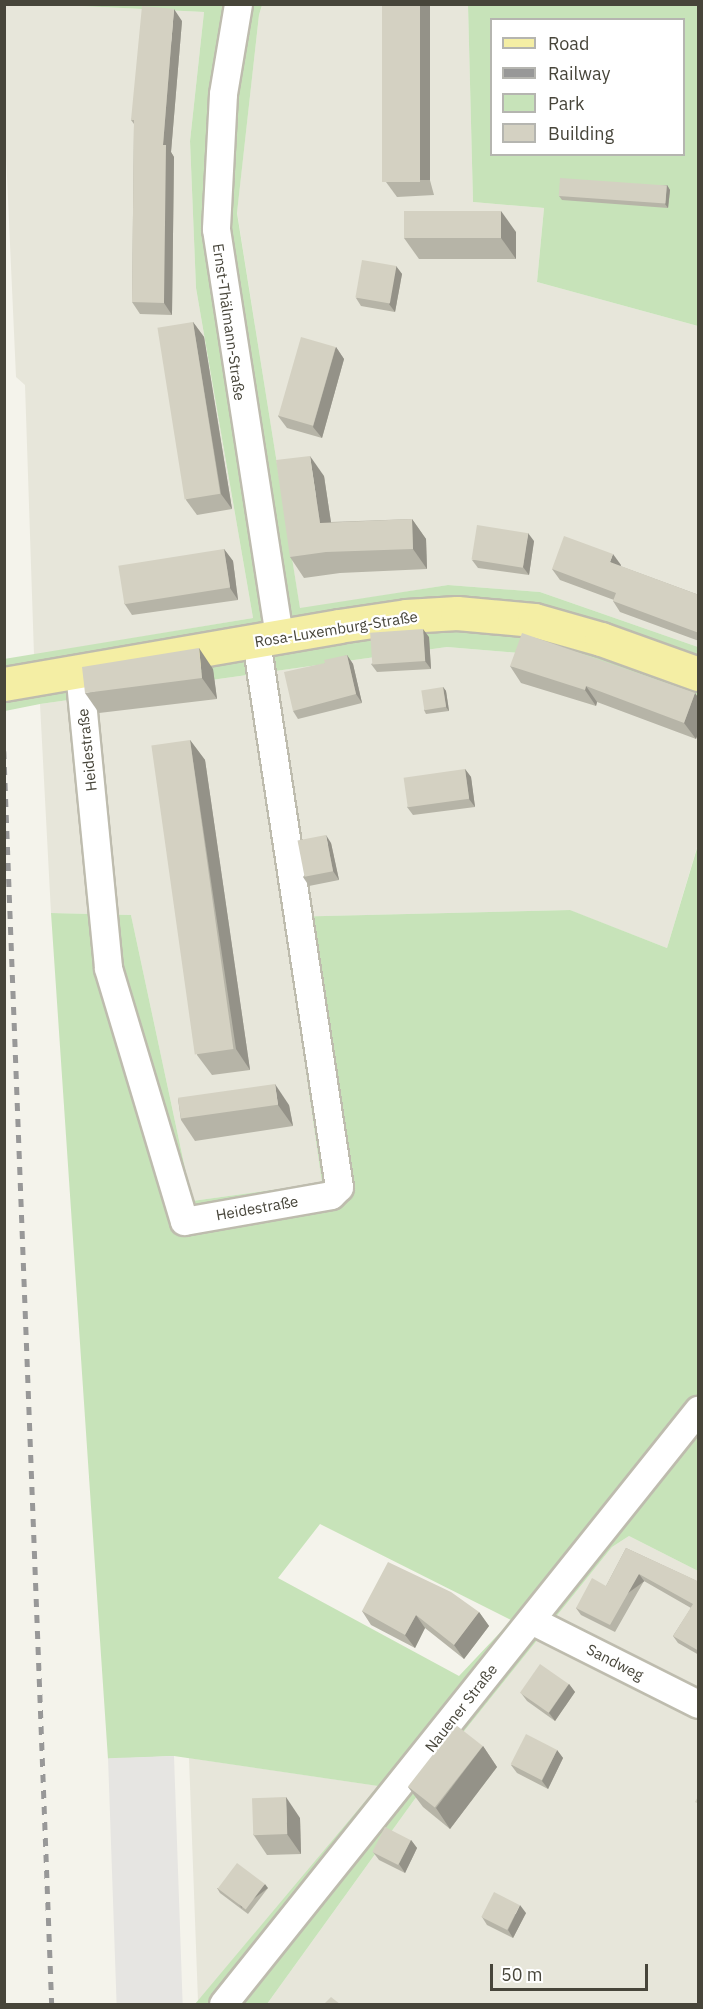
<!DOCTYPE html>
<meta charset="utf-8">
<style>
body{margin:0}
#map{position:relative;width:703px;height:2009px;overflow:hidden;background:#f4f3eb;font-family:"IBM Plex Sans",sans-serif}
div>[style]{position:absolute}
.residential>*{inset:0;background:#e7e6da}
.green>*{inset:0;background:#c7e3b9}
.parking>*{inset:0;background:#e6e5e2;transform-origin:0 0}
.roads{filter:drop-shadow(2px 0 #bebcae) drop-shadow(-2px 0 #bebcae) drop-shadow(0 2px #bebcae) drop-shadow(0 -2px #bebcae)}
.minor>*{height:27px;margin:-13.5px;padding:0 13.5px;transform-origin:13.5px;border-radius:13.5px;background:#fff}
.major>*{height:33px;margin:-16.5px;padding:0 16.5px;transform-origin:16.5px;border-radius:16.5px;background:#f4eea4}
.rail>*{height:4.5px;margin-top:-2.25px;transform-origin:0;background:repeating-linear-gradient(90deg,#989898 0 8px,transparent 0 16px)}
.wall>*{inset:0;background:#b6b4a7}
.shaded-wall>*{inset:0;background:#949288;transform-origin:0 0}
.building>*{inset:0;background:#d4d1c2;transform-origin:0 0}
span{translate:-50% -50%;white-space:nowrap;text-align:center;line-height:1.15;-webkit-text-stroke:4.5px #fff;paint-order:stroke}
.street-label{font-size:15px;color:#47453a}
.frame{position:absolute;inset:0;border:6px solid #47453a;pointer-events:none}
.legend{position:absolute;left:490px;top:18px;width:195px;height:138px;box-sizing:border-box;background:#fff;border:2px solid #b5b5b0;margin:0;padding:8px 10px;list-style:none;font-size:18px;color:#47453a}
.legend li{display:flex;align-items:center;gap:12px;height:30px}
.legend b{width:30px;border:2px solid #b5b5b0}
.scale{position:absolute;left:490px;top:1964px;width:158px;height:27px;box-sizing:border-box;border:3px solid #47453a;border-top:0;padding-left:8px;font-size:18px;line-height:21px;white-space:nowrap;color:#47453a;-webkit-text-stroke:4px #fff;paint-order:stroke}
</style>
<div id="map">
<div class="residential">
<i style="clip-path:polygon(4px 5px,61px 5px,204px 12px,190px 141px,196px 288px,253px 618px,34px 655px,25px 385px,16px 377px,5px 133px)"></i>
<i style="clip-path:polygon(262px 5px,468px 5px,473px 202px,544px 208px,537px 282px,698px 326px,698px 647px,540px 592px,448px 585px,300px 609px,237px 212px,259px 15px)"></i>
<i style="clip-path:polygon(447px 647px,519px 653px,698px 706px,698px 844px,667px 948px,569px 910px,285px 917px,322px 1183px,192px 1201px,131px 915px,51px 913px,40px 704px)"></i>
<i style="clip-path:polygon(629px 1536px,698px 1571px,698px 2004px,267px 2004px,461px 1735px,612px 1547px)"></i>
<i style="clip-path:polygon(189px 1758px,379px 1786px,198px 2001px)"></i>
</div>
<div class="green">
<i style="clip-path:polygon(61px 5px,262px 5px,259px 15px,237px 213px,300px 608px,448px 585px,540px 592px,698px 647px,698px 706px,519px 653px,447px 647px,40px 704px,5px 711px,4px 659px,253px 618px,196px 288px,190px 141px,204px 12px)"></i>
<i style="clip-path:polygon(evenodd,468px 5px,698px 5px,698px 326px,537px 282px,544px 208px,473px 202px,468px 5px,492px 20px,684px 20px,684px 154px,492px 154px,492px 20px)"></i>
<i style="clip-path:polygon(evenodd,698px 845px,698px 1571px,629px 1536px,612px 1547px,461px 1735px,267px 2004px,195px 2004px,378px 1786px,174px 1756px,108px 1759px,51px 913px,131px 915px,192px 1201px,322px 1183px,284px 917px,570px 910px,667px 948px,698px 845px,320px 1524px,511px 1620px,511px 1621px,459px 1676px,278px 1578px,320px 1524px)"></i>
</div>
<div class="parking">
<i style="left:174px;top:1756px;width:248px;height:66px;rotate:88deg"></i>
</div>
<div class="roads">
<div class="minor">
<i style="left:238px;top:4px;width:91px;rotate:99.5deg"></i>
<i style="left:223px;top:94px;width:135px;rotate:93deg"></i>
<i style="left:216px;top:229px;width:414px;rotate:81.2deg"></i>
<i style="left:79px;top:671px;width:298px;rotate:84.4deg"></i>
<i style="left:108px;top:968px;width:264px;rotate:73.3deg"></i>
<i style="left:184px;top:1221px;width:149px;rotate:-10deg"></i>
<i style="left:331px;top:1195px;width:11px;rotate:-45deg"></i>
<i style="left:339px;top:1187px;width:552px;rotate:-98.64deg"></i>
<i style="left:531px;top:1620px;width:187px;rotate:26.7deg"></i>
<i style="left:223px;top:2004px;width:761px;rotate:-51.35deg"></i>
</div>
<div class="major">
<i style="left:4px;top:684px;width:340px;rotate:-9.8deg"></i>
<i style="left:339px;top:626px;width:68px;rotate:-8.5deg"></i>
<i style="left:406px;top:616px;width:51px;rotate:-3.4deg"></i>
<i style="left:457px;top:613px;width:77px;rotate:5.2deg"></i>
<i style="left:534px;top:620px;width:70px;rotate:15.8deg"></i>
<i style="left:601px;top:639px;width:103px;rotate:19.8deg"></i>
</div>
</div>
<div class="rail">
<i style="left:4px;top:751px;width:1254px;rotate:87.81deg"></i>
</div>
<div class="wall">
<i style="clip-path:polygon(382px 4px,434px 195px,397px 197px,386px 182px)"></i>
<i style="clip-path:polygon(182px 21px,171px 152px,174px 157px,172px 315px,140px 314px,132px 302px,134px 124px,131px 120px)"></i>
<i style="clip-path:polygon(667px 185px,670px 190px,668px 208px,562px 200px,559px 196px)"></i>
<i style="clip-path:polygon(516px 232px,516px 259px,419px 259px,404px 238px)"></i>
<i style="clip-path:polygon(396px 266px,402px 274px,395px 312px,361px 306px,356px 298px)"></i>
<i style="clip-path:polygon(193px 322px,204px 337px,232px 509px,197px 515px,186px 500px)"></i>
<i style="clip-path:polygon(336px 347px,344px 359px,322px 438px,287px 428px,278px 416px)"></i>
<i style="clip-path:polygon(324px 476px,331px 522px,412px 519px,426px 539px,427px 569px,340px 573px,304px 578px,290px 557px)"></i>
<i style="clip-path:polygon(534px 541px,529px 575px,478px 568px,472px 560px)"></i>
<i style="clip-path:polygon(224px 549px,233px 561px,238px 600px,132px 615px,124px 603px)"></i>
<i style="clip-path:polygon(621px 565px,620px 566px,699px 595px,699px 641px,620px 612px,613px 601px,614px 600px,560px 580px,552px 569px)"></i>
<i style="clip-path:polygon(429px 637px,431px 669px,377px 672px,371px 664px)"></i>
<i style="clip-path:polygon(347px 655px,353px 664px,362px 703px,298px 719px,293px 711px,325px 663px)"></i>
<i style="clip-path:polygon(510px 666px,695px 693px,699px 699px,699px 731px,696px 739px,597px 702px,596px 706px,521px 683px)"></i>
<i style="clip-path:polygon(213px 669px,217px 699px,99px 713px,85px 693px)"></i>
<i style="clip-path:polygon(443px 687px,446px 691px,449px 711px,426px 714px,424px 710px)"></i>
<i style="clip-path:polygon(190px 740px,205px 760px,250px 1070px,212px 1075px,197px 1055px)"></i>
<i style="clip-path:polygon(465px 769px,471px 777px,475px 807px,413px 815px,407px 807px)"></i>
<i style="clip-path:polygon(331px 843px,339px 880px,309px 886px,303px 877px)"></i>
<i style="clip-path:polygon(178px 1099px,289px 1105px,293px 1126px,195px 1141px,181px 1120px)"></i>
<i style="clip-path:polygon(626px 1548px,699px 1582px,699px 1655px,678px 1643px,673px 1636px,691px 1608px,644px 1581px,615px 1632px,581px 1615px,576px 1608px,606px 1586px)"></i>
<i style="clip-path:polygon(362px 1611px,479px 1612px,489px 1626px,464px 1659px,425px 1628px,415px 1648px,371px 1625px)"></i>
<i style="clip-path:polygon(569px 1684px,575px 1692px,555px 1721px,527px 1701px,521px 1693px)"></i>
<i style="clip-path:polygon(483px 1746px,497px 1767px,450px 1829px,423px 1807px,408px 1787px)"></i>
<i style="clip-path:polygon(557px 1750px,563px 1758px,548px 1789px,517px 1773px,511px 1765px)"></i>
<i style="clip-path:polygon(300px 1818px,301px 1854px,267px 1855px,253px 1834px)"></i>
<i style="clip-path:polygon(411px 1840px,417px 1848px,405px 1873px,379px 1860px,373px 1852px)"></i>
<i style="clip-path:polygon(217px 1888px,268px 1888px,248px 1914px,220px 1893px)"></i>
<i style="clip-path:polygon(526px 1913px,513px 1938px,487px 1925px,482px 1917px)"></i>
</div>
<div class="shaded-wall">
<i style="left:420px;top:4px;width:10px;height:176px"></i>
<i style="clip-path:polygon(174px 9px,182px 21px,171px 152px,174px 157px,172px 315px,164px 303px,163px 145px)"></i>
<i style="clip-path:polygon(667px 185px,670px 190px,668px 208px,665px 204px)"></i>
<i style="clip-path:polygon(501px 211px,516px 232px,516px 259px,501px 238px)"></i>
<i style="clip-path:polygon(396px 266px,402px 274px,395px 312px,389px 304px)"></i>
<i style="clip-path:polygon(193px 322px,204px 337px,232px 509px,221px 494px)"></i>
<i style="clip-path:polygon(336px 347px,344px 359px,322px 438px,313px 427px)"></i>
<i style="clip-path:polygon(310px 456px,324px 476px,334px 543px,320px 523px)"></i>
<i style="clip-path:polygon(412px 519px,426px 539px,427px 569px,413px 549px)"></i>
<i style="clip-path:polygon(528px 533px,534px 541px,529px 575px,523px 567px)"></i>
<i style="clip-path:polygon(224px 549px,233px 561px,238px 600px,230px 588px)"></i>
<i style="clip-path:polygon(613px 554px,621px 565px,618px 573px,610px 562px)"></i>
<i style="clip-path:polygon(423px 629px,429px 637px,431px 669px,425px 661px)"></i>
<i style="clip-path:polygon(199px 648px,213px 669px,217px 699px,202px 678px)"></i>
<i style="clip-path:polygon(347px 655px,353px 664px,362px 703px,356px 694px)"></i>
<i style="clip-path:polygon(586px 686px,597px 702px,596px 706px,585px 690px)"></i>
<i style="clip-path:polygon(443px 687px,446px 691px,449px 711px,446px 707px)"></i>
<i style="clip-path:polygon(695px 693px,699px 699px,699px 731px,696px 739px,684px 723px)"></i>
<i style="clip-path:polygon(190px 740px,205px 760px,250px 1070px,236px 1049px)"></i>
<i style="clip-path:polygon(465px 769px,471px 777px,475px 807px,469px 799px)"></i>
<i style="clip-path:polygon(326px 835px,331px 843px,339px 880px,333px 871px)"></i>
<i style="clip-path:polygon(275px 1084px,289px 1105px,293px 1126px,278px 1105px)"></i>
<i style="left:639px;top:1574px;width:9px;height:59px;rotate:54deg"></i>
<i style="clip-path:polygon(479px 1612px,489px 1626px,464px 1659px,454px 1645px)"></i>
<i style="clip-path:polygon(416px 1615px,425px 1628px,415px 1648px,405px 1635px)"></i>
<i style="clip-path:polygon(569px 1684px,575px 1692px,555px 1721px,549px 1713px)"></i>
<i style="clip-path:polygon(483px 1746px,497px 1767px,450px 1829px,436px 1808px)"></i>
<i style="clip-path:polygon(557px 1750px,563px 1758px,548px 1789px,542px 1781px)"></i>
<i style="clip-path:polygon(286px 1797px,300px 1818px,301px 1854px,287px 1834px)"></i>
<i style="clip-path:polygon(411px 1840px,417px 1848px,405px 1873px,399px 1864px)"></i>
<i style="left:265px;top:1884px;width:5px;height:33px;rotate:53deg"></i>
<i style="clip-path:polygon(520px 1905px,526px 1913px,513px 1938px,508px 1930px)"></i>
</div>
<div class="building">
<i style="left:382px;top:4px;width:38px;height:178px"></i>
<i style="clip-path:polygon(142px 6px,174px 9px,163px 145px,166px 145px,164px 303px,132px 302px,134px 120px,131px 120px)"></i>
<i style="left:560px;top:178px;width:107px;height:18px;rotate:4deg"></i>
<i style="left:404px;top:211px;width:97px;height:27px"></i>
<i style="left:362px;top:260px;width:35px;height:38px;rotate:10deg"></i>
<i style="left:193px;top:322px;width:174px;height:36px;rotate:81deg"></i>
<i style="left:301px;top:337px;width:36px;height:82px;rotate:16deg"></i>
<i style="clip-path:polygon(310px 456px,320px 523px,412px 519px,413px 549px,326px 552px,290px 557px,276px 460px)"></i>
<i style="left:477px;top:525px;width:52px;height:35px;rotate:9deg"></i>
<i style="clip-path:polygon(564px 536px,613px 554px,610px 562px,699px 595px,699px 633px,613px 601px,616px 593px,552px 569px)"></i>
<i style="left:224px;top:549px;width:39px;height:107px;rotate:81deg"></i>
<i style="left:423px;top:629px;width:32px;height:53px;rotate:86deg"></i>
<i style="clip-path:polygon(522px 633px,695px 693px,684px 723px,586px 686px,585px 690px,510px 666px)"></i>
<i style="clip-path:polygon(199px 648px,202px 678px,85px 693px,82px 667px)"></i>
<i style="clip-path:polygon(347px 655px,356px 694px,293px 711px,284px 672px,325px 663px,324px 660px)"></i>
<i style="left:443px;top:687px;width:20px;height:22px;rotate:81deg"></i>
<i style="left:190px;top:740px;width:312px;height:39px;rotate:82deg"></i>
<i style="left:465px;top:769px;width:30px;height:62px;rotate:82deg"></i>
<i style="left:326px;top:835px;width:37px;height:29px;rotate:79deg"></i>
<i style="left:275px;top:1084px;width:21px;height:98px;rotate:82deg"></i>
<i style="clip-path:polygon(626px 1548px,689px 1577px,699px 1582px,699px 1651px,673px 1636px,693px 1604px,639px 1574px,610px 1625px,576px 1608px,592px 1578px,606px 1586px)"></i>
<i style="clip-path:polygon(388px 1562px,451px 1592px,479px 1612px,454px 1645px,416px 1615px,405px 1635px,362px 1611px)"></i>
<i style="left:540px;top:1664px;width:35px;height:35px;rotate:35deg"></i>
<i style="left:456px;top:1725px;width:34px;height:78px;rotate:38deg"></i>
<i style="left:526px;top:1734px;width:35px;height:34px;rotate:27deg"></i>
<i style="clip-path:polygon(699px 1795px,699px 1804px,695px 1802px)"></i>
<i style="left:286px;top:1797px;width:37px;height:34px;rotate:88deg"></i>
<i style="left:385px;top:1827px;width:29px;height:28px;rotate:27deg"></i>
<i style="left:237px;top:1863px;width:35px;height:32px;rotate:37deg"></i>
<i style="left:494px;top:1892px;width:29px;height:28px;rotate:27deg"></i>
<i style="clip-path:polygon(331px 1997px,340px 2004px,324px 2004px)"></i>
</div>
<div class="street-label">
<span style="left:229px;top:322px;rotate:82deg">Ernst-Thälmann-Straße</span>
<span style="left:336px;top:629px;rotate:-9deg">Rosa-Luxemburg-Straße</span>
<span style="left:87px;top:750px;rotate:-96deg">Heidestraße</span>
<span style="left:257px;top:1208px;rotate:-10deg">Heidestraße</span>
<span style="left:615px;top:1662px;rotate:27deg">Sandweg</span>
<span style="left:461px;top:1708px;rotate:-52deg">Nauener Straße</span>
</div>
<div class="frame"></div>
<ul class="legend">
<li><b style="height:8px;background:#f4eea4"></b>Road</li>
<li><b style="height:8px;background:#989898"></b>Railway</li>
<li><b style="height:16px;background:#c7e3b9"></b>Park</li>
<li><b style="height:16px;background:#d4d1c2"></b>Building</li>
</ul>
<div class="scale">50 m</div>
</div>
